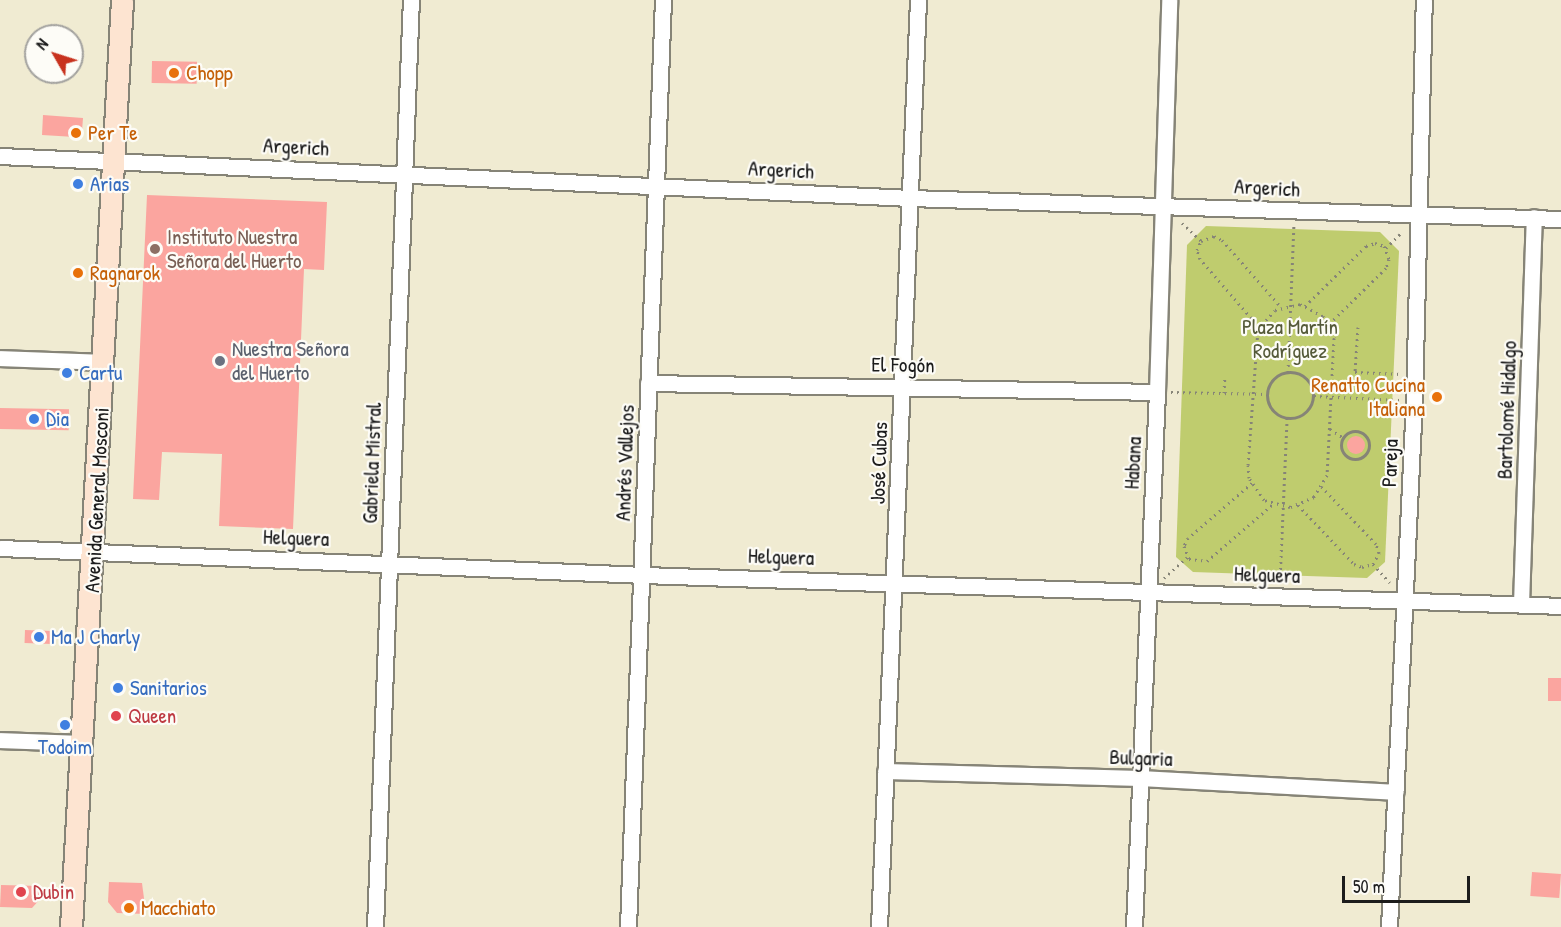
<!DOCTYPE html>
<meta charset="utf-8">
<style>
body{margin:0}
#map{position:relative;width:1561px;height:927px;overflow:hidden;background:#f0ebd2;font-family:"Patrick Hand",sans-serif}
div>[style]{position:absolute}
.green>*{inset:0;background:#bfcc6e}
.building>*{inset:0;background:#fba59f;transform-origin:0 0}
.round{border-radius:50%}
.path>*{height:3px;margin-top:-1.5px;transform-origin:0;background:repeating-linear-gradient(90deg,#868477 0 1.5px,transparent 0 6px)}
.path>.ring{margin:-1.5px;padding:0;box-sizing:content-box;background:none;border:3px solid #868477;border-radius:50%}
.roads{filter:drop-shadow(2px 0 #868477) drop-shadow(-2px 0 #868477) drop-shadow(0 2px #868477) drop-shadow(0 -2px #868477)}
.minor>*{height:15px;margin:-7.5px;padding:0 7.5px;transform-origin:7.5px;border-radius:7.5px;background:#fff}
.secondary>*{height:21px;margin:-10.5px;padding:0 10.5px;transform-origin:10.5px;border-radius:10.5px;background:#fde4d1}
.dots>*{width:16px;height:16px;translate:-50% -50%;box-sizing:border-box;border:3px solid #fdfcf7;border-radius:50%}
span{translate:-50% -50%;white-space:nowrap;text-align:center;line-height:1.15;-webkit-text-stroke:4.5px #fdfcf7;paint-order:stroke}
.food-label{font-size:21px;color:#c56008}
.left{translate:0 -50%;text-align:left}
.right{translate:-100% -50%;text-align:right}
.street-label{font-size:21px;color:#1c1c1c}
.shop-label{font-size:21px;color:#366cbe}
.education-label{font-size:21px;color:#785e54}
.park-label{font-size:21px;color:#555a39}
.worship-label{font-size:21px;color:#5b616d}
.health-label{font-size:21px;color:#be3a42}
.north{position:absolute;left:24px;top:24px;width:60px;height:60px;box-sizing:border-box;background:#fdfcf7;border:2px solid #a3a29f;border-radius:50%;rotate:309deg;font-size:16px;font-weight:700;line-height:24px;text-align:center;color:#1c1c1c}
.north::after{content:'';display:block;margin:auto;width:21px;height:27px;background:#c8321e;clip-path:polygon(50% 0,100% 100%,50% 72%,0 100%)}
.scale{position:absolute;left:1342px;top:876px;width:128px;height:27px;box-sizing:border-box;border:3px solid #1c1c1c;border-top:0;padding-left:8px;font-size:18px;line-height:21px;white-space:nowrap;color:#1c1c1c;-webkit-text-stroke:4px #fdfcf7;paint-order:stroke}
</style>
<div id="map">
<div class="green">
<i style="clip-path:polygon(1206px 226px,1380px 232px,1399px 251px,1385px 562px,1367px 578px,1193px 572px,1176px 557px,1187px 245px)"></i>
</div>
<div class="building">
<i style="left:152px;top:61px;width:45px;height:22px;rotate:1deg"></i>
<i style="clip-path:polygon(43px 115px,83px 118px,82px 131px,75px 137px,42px 135px)"></i>
<i style="clip-path:polygon(147px 195px,327px 202px,324px 270px,304px 269px,293px 529px,219px 526px,222px 454px,162px 452px,159px 500px,133px 499px)"></i>
<i style="left:0;top:408px;width:69px;height:21px;rotate:1deg"></i>
<i class="round" style="left:1347px;top:436px;width:18px;height:18px"></i>
<i style="left:25px;top:630px;width:28px;height:13px;rotate:2deg"></i>
<i style="left:1548px;top:678px;width:13px;height:23px"></i>
<i style="left:1532px;top:872px;width:29px;height:24px;rotate:4deg"></i>
<i style="clip-path:polygon(109px 882px,142px 883px,146px 914px,117px 913px,108px 902px)"></i>
<i style="clip-path:polygon(1px 885px,41px 886px,41px 898px,32px 908px,0 907px)"></i>
</div>
<div class="path">
<i style="left:1182px;top:223px;width:26px;rotate:43deg"></i>
<i style="left:1386px;top:248px;width:23px;rotate:-45deg"></i>
<i style="left:1300px;top:304px;width:26px;rotate:28deg"></i>
<i style="left:1323px;top:316px;width:25px;rotate:63deg"></i>
<i style="left:1334px;top:338px;width:137px;rotate:92.9deg"></i>
<i style="left:1327px;top:475px;width:26px;rotate:121deg"></i>
<i style="left:1314px;top:497px;width:26px;rotate:157deg"></i>
<i style="left:1290px;top:507px;width:27px;rotate:-165deg"></i>
<i style="left:1264px;top:500px;width:27px;rotate:-124deg"></i>
<i style="left:1249px;top:478px;width:13px;rotate:-94deg"></i>
<i style="left:1248px;top:465px;width:136px;rotate:-85.8deg"></i>
<i style="left:1258px;top:329px;width:25px;rotate:-48deg"></i>
<i style="left:1275px;top:310px;width:26px;rotate:-13deg"></i>
<i style="left:1305px;top:306px;width:86px;rotate:-44.5deg"></i>
<i style="left:1366px;top:246px;width:9px;rotate:-18deg"></i>
<i style="left:1375px;top:243px;width:9px;rotate:18deg"></i>
<i style="left:1384px;top:246px;width:14px;rotate:69deg"></i>
<i style="left:1389px;top:259px;width:9px;rotate:108deg"></i>
<i style="left:1386px;top:268px;width:80px;rotate:135.5deg"></i>
<i style="left:1259px;top:327px;width:90px;rotate:-130.9deg"></i>
<i style="left:1200px;top:259px;width:9px;rotate:-108deg"></i>
<i style="left:1197px;top:250px;width:10px;rotate:-66deg"></i>
<i style="left:1201px;top:241px;width:14px;rotate:-21deg"></i>
<i style="left:1214px;top:236px;width:9px;rotate:27deg"></i>
<i style="left:1222px;top:240px;width:89px;rotate:48.6deg"></i>
<i style="left:1358px;top:327px;width:45px;rotate:93.8deg"></i>
<i style="left:1355px;top:372px;width:46px;rotate:2.5deg"></i>
<i class="ring" style="left:1267px;top:372px;width:43px;height:43px"></i>
<i style="left:1288px;top:372px;width:148px;rotate:-87.7deg"></i>
<i style="left:1171px;top:392px;width:95px;rotate:1.2deg"></i>
<i style="left:1224px;top:393px;width:17px;rotate:-87deg"></i>
<i style="left:1314px;top:396px;width:86px;rotate:2.7deg"></i>
<i style="left:1330px;top:429px;width:17px;rotate:33deg"></i>
<i class="ring" style="left:1341px;top:431px;width:25px;height:25px"></i>
<i style="left:1252px;top:483px;width:84px;rotate:139.3deg"></i>
<i style="left:1188px;top:538px;width:9px;rotate:117deg"></i>
<i style="left:1184px;top:546px;width:14px;rotate:69deg"></i>
<i style="left:1189px;top:559px;width:18px;rotate:6deg"></i>
<i style="left:1207px;top:561px;width:87px;rotate:-40.8deg"></i>
<i style="left:1298px;top:505px;width:81px;rotate:46.5deg"></i>
<i style="left:1354px;top:564px;width:9px;rotate:21deg"></i>
<i style="left:1362px;top:567px;width:11px;rotate:-15deg"></i>
<i style="left:1373px;top:564px;width:13px;rotate:-61deg"></i>
<i style="left:1379px;top:553px;width:9px;rotate:-108deg"></i>
<i style="left:1376px;top:544px;width:79px;rotate:-133.5deg"></i>
<i style="left:1373px;top:564px;width:25px;rotate:48deg"></i>
<i style="left:1164px;top:578px;width:31px;rotate:-42deg"></i>
<i style="left:1280px;top:581px;width:163px;rotate:-87.5deg"></i>
</div>
<div class="roads">
<div class="minor">
<i style="left:0;top:156px;width:911px;rotate:2.64deg"></i>
<i style="left:910px;top:198px;width:651px;rotate:1.85deg"></i>
<i style="left:0;top:358px;width:105px;rotate:2.2deg"></i>
<i style="left:648px;top:383px;width:509px;rotate:1.01deg"></i>
<i style="left:0;top:548px;width:644px;rotate:2.4deg"></i>
<i style="left:643px;top:575px;width:919px;rotate:1.93deg"></i>
<i style="left:1521px;top:604px;width:387px;rotate:-88.1deg"></i>
<i style="left:0;top:740px;width:82px;rotate:2.1deg"></i>
<i style="left:885px;top:771px;width:255px;rotate:1.6deg"></i>
<i style="left:1140px;top:778px;width:256px;rotate:3.1deg"></i>
<i style="left:375px;top:927px;width:928px;rotate:-87.78deg"></i>
<i style="left:628px;top:927px;width:928px;rotate:-87.84deg"></i>
<i style="left:879px;top:927px;width:928px;rotate:-87.59deg"></i>
<i style="left:1134px;top:927px;width:535px;rotate:-87.54deg"></i>
<i style="left:1157px;top:392px;width:392px;rotate:-88.2deg"></i>
<i style="left:1389px;top:927px;width:527px;rotate:-87.28deg"></i>
<i style="left:1414px;top:401px;width:401px;rotate:-88.6deg"></i>
</div>
<div class="secondary">
<i style="left:71px;top:927px;width:928px;rotate:-86.85deg"></i>
</div>
</div>
<div class="dots">
<i style="left:174px;top:73px;background:#e8710a"></i>
<i style="left:76px;top:133px;background:#e8710a"></i>
<i style="left:78px;top:184px;background:#3f7fe0"></i>
<i style="left:155px;top:249px;background:#8d6e63"></i>
<i style="left:78px;top:273px;background:#e8710a"></i>
<i style="left:220px;top:361px;background:#6b7280"></i>
<i style="left:67px;top:373px;background:#3f7fe0"></i>
<i style="left:1437px;top:397px;background:#e8710a"></i>
<i style="left:34px;top:419px;background:#3f7fe0"></i>
<i style="left:39px;top:637px;background:#3f7fe0"></i>
<i style="left:118px;top:688px;background:#3f7fe0"></i>
<i style="left:116px;top:716px;background:#e0444e"></i>
<i style="left:65px;top:725px;background:#3f7fe0"></i>
<i style="left:21px;top:892px;background:#e0444e"></i>
<i style="left:129px;top:908px;background:#e8710a"></i>
</div>
<div class="food-label">
<span class="left" style="left:186px;top:73px">Chopp</span>
<span class="left" style="left:88px;top:133px">Per Te</span>
<span class="left" style="left:90px;top:273px">Ragnarok</span>
<span class="right" style="left:1425px;top:397px">Renatto Cucina<br>Italiana</span>
<span class="left" style="left:141px;top:908px">Macchiato</span>
</div>
<div class="street-label">
<span style="left:296px;top:147px;rotate:3deg">Argerich</span>
<span style="left:781px;top:170px;rotate:3deg">Argerich</span>
<span style="left:1267px;top:188px;rotate:3deg">Argerich</span>
<span style="left:903px;top:365px;rotate:1deg">El Fogón</span>
<span style="left:1507px;top:410px;rotate:-88deg">Bartolomé Hidalgo</span>
<span style="left:372px;top:463px;rotate:-88deg">Gabriela Mistral</span>
<span style="left:625px;top:463px;rotate:-88deg">Andrés Vallejos</span>
<span style="left:879px;top:463px;rotate:-88deg">José Cubas</span>
<span style="left:1133px;top:463px;rotate:-87deg">Habana</span>
<span style="left:1390px;top:463px;rotate:-88deg">Pareja</span>
<span style="left:97px;top:500px;rotate:-87deg">Avenida General Mosconi</span>
<span style="left:296px;top:538px;rotate:2deg">Helguera</span>
<span style="left:781px;top:557px;rotate:2deg">Helguera</span>
<span style="left:1267px;top:575px;rotate:2deg">Helguera</span>
<span style="left:1141px;top:758px;rotate:2deg">Bulgaria</span>
</div>
<div class="shop-label">
<span class="left" style="left:90px;top:184px">Arias</span>
<span class="left" style="left:79px;top:373px">Cartu</span>
<span class="left" style="left:46px;top:419px">Dia</span>
<span class="left" style="left:51px;top:637px">Ma J Charly</span>
<span class="left" style="left:130px;top:688px">Sanitarios</span>
<span style="left:65px;top:747px">Todoim</span>
</div>
<div class="education-label">
<span class="left" style="left:167px;top:249px">Instituto Nuestra<br>Señora del Huerto</span>
</div>
<div class="park-label">
<span style="left:1290px;top:339px">Plaza Martín<br>Rodríguez</span>
</div>
<div class="worship-label">
<span class="left" style="left:232px;top:361px">Nuestra Señora<br>del Huerto</span>
</div>
<div class="health-label">
<span class="left" style="left:128px;top:716px">Queen</span>
<span class="left" style="left:33px;top:892px">Dubin</span>
</div>
<div class="north">N</div>
<div class="scale">50 m</div>
</div>
